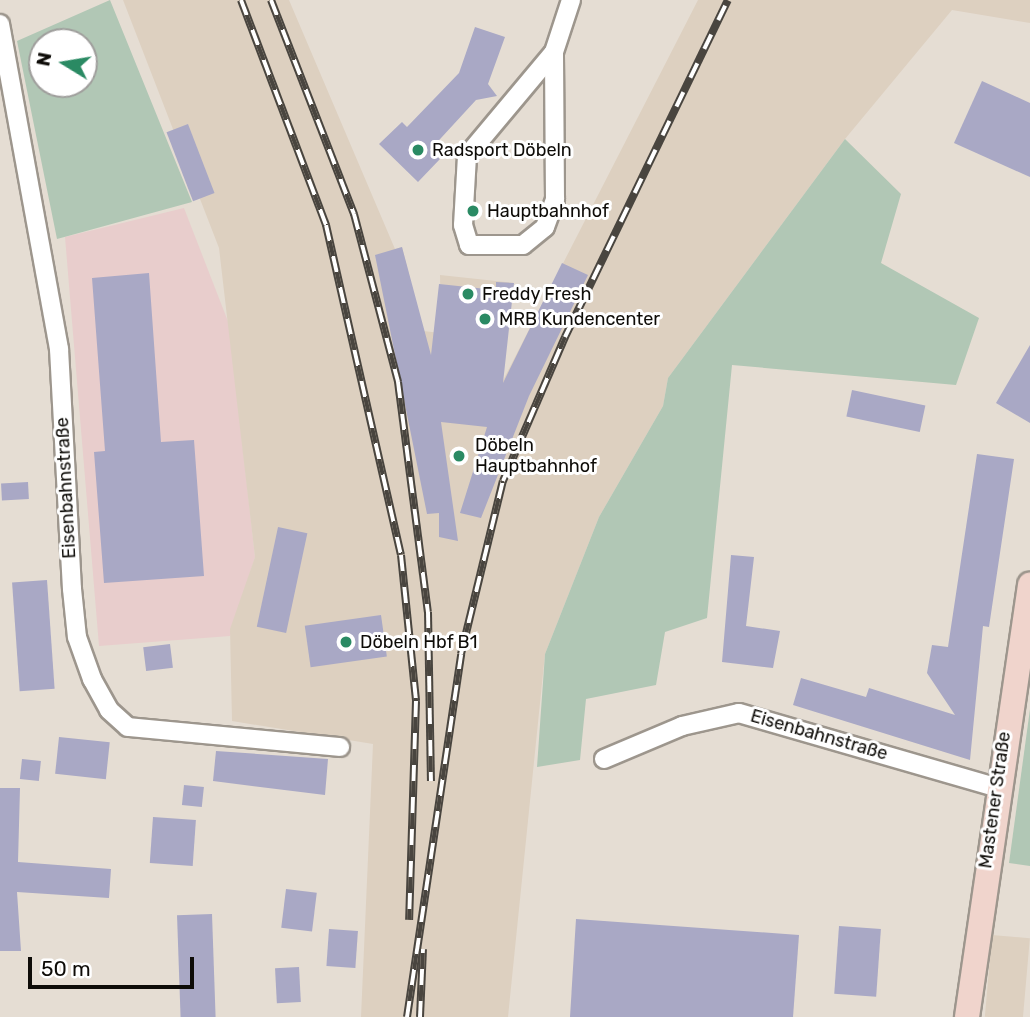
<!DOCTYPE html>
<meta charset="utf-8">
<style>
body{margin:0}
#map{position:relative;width:1030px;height:1017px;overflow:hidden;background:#e5ddd3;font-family:Rubik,sans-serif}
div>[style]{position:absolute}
.commercial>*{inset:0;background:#e8cdcc}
.built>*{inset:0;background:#ddd0c0;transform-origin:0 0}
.green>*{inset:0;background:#b1c7b5}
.building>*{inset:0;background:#a9a8c5;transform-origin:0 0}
.roads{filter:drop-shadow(2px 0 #9d968d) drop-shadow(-2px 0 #9d968d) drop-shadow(0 2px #9d968d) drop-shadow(0 -2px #9d968d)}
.minor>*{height:18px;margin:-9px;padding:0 9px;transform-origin:9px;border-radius:9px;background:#fff}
.secondary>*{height:24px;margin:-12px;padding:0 12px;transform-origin:12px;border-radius:12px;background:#f0d4cc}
.rail>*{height:8px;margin-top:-4px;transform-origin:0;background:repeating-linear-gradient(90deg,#fff 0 16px,#49453f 0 32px);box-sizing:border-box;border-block:2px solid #49453f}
.dots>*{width:19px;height:19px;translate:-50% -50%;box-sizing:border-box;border:4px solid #fff;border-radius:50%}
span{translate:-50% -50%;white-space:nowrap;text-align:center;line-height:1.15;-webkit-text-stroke:6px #fff;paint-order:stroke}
.poi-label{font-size:18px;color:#0e0c08}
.left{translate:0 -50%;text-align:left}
.street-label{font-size:18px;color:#0e0c08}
.north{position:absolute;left:28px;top:28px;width:70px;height:70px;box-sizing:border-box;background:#fff;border:2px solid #9f9e9c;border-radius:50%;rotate:281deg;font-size:19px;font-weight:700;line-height:28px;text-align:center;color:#0e0c08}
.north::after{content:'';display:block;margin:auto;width:24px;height:32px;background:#2a8a63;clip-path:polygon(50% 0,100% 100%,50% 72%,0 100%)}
.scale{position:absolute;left:28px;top:957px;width:166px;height:32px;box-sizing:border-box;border:4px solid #0e0c08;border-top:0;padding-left:9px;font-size:21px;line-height:24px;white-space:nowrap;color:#0e0c08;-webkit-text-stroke:5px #fff;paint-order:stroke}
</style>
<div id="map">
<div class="commercial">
<i style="clip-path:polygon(184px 208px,229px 324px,255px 557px,230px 636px,99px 646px,65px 237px)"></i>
</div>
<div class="built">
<i style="clip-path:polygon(123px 0,289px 0,395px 249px,402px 247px,423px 331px,441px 333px,440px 275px,514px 283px,512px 302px,505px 302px,495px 396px,698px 0,1030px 0,1030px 23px,952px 10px,845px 139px,668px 378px,663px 406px,599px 517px,545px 654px,508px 1017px,361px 1017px,373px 744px,232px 721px,230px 629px,255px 557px,219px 248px)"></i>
<i style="left:992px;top:935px;width:38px;height:82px;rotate:5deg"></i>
</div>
<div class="green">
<i style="clip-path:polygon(evenodd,110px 0,192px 202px,57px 239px,17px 41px,110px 0,42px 42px,84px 42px,84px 84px,42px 84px,42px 42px)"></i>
<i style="clip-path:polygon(845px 139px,901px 194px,881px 263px,979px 318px,956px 385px,732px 365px,707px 618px,665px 632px,656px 685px,586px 699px,580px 760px,537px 767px,545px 654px,599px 517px,663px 406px,668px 378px)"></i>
<i style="clip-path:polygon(1030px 709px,1030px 866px,1009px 863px)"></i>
</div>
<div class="building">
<i style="clip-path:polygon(475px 27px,505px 37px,488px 84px,497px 96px,476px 100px,430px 150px,440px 159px,418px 182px,379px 144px,402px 122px,407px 127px,459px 73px)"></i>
<i style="clip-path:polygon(982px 81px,1030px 103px,1030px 177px,954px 143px)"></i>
<i style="left:188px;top:124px;width:74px;height:23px;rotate:69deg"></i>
<i style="clip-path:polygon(402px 247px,431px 355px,439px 284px,496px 290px,496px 282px,514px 283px,503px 383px,562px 263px,588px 275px,529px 396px,481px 518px,460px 513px,487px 427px,441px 422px,458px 541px,439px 537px,439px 513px,427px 514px,375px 255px)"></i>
<i style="clip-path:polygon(149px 273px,161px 442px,194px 440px,204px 576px,104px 583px,94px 452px,105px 451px,92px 278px)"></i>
<i style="clip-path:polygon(1030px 345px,1030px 423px,996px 403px)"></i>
<i style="left:852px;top:390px;width:75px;height:27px;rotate:12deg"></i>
<i style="clip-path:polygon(977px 454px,1014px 459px,989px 627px,983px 626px,970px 760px,793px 705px,801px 678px,866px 697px,869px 688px,955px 715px,927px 673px,932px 645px,948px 647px)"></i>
<i style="left:28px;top:482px;width:17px;height:27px;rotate:87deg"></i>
<i style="left:278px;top:527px;width:30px;height:102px;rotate:12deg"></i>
<i style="clip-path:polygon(731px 555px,754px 557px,746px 626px,780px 631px,773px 668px,722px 662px)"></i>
<i style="left:47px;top:580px;width:109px;height:35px;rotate:86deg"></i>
<i style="left:381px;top:615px;width:42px;height:77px;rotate:82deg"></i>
<i style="left:170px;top:644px;width:24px;height:27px;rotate:83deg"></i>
<i style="left:59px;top:737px;width:51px;height:37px;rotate:6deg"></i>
<i style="clip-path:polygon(216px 751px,328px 759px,325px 795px,213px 781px)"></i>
<i style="left:22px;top:759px;width:19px;height:20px;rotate:6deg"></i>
<i style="left:184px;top:785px;width:20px;height:20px;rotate:6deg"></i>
<i style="clip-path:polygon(0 788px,20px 788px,18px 862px,111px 869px,109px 898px,17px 892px,21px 951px,0 951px)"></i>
<i style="left:153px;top:817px;width:43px;height:46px;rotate:4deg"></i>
<i style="left:286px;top:889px;width:31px;height:39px;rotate:7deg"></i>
<i style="left:212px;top:914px;width:103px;height:35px;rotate:88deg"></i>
<i style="clip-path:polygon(576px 919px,799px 935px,793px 1017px,570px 1017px)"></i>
<i style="left:839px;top:926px;width:42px;height:68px;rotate:4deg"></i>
<i style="left:329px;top:929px;width:29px;height:37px;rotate:4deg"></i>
<i style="left:299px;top:967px;width:35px;height:24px;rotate:87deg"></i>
</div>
<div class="roads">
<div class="minor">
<i style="left:0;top:24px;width:330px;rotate:79.7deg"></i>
<i style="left:59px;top:349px;width:240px;rotate:86.9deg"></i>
<i style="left:72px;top:589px;width:48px;rotate:84.1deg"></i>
<i style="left:77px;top:637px;width:45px;rotate:70.3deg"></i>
<i style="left:92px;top:679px;width:35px;rotate:61deg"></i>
<i style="left:109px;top:710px;width:25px;rotate:42deg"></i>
<i style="left:128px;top:727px;width:213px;rotate:5.4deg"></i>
<i style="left:554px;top:52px;width:136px;rotate:129.9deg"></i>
<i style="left:467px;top:156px;width:69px;rotate:93.3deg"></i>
<i style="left:463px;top:225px;width:21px;rotate:73deg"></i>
<i style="left:469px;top:245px;width:54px"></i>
<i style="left:523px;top:245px;width:28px;rotate:-39deg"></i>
<i style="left:545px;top:227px;width:30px;rotate:-70deg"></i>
<i style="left:555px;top:199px;width:147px;rotate:-90.4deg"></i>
<i style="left:554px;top:52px;width:55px;rotate:-71.9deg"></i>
<i style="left:604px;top:759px;width:85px;rotate:-22.9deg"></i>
<i style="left:682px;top:726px;width:58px;rotate:-12.8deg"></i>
<i style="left:739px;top:713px;width:267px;rotate:16.1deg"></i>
</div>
<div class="secondary">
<i style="left:967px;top:1017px;width:437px;rotate:-81.7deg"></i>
</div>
</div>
<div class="rail">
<i style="left:241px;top:0;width:241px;rotate:69.3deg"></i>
<i style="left:326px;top:225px;width:338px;rotate:77.2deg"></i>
<i style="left:401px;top:555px;width:147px;rotate:84.1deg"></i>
<i style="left:416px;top:701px;width:219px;rotate:91.8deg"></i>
<i style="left:271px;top:0;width:230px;rotate:68.8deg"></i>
<i style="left:354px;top:214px;width:174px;rotate:75.3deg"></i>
<i style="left:398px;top:382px;width:232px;rotate:82.6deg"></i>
<i style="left:428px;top:612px;width:169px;rotate:89deg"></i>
<i style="left:407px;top:1017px;width:367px;rotate:-81.5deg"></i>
<i style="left:461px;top:654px;width:178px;rotate:-76.4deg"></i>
<i style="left:503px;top:481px;width:157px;rotate:-66.7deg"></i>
<i style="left:565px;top:337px;width:374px;rotate:-64.2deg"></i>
<i style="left:420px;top:1017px;width:68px;rotate:-87.5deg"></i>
</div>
<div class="dots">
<i style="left:418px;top:150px;background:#2a8a63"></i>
<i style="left:473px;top:211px;background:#2a8a63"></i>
<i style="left:468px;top:294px;background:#2a8a63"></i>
<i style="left:485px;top:319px;background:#2a8a63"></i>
<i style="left:459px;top:456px;background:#2a8a63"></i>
<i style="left:346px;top:642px;background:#2a8a63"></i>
</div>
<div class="poi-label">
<span class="left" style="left:432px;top:150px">Radsport Döbeln</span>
<span class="left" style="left:487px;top:211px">Hauptbahnhof</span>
<span class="left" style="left:482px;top:294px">Freddy Fresh</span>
<span class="left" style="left:499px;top:319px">MRB Kundencenter</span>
<span class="left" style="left:475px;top:456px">Döbeln<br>Hauptbahnhof</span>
<span class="left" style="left:360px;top:642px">Döbeln Hbf B1</span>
</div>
<div class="street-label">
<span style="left:66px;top:488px;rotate:-93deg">Eisenbahnstraße</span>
<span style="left:819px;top:735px;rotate:16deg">Eisenbahnstraße</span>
<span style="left:995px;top:800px;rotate:-82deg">Mastener Straße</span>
</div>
<div class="north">N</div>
<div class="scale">50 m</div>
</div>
